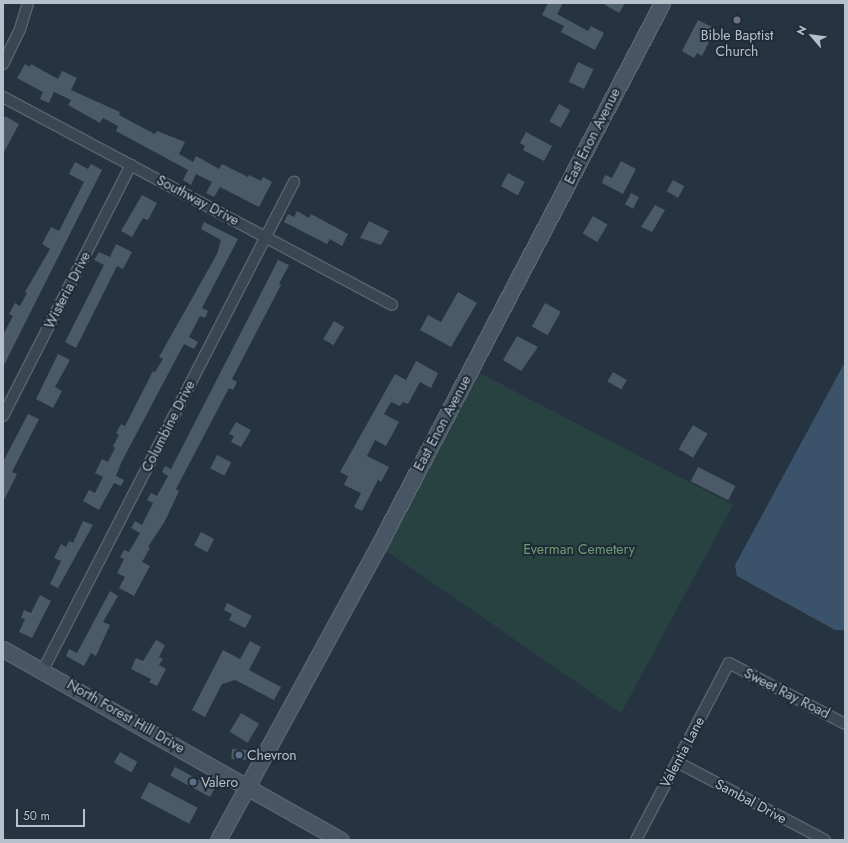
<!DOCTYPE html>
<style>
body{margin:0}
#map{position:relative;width:848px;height:843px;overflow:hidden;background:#263441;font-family:Jost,sans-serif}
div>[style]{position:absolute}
.green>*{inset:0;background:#284242}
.water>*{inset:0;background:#3b536a}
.building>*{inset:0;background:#4a5a67;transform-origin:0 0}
.roads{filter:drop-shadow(1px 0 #58646e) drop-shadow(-1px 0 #58646e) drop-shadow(0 1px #58646e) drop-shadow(0 -1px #58646e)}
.street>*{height:10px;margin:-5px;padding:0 5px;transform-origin:5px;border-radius:5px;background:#3a4651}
.secondary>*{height:15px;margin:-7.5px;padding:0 7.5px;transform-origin:7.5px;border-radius:7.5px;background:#485564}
.dots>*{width:11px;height:11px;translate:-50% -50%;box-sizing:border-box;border:2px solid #1f2b36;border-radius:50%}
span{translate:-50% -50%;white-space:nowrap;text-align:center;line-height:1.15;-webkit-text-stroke:4px #1f2b36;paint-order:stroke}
.poi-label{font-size:14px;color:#b7c1cb}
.left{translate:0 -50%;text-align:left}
.street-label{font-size:14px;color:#b7c1cb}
.park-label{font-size:14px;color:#6e9c74}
.frame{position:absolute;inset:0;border:4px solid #b7c1cb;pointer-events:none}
.north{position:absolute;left:792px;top:16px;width:40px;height:40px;-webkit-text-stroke:3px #1f2b36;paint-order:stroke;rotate:298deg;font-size:11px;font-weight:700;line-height:16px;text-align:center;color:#b7c1cb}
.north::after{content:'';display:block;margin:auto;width:14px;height:18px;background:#b7c1cb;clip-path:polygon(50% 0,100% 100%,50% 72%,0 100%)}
.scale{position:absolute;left:16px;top:809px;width:69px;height:18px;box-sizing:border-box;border:2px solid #b7c1cb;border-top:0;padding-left:5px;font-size:12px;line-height:14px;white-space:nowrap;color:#b7c1cb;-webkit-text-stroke:3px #1f2b36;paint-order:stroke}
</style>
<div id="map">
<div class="green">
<i style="clip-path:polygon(476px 371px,733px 505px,621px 713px,382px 548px)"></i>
</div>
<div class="water">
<i style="clip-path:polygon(845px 362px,845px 630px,835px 630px,737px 576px,735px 565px)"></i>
</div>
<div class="building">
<i style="clip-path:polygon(548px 3px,563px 3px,557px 14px,588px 31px,591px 26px,604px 33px,595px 50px,561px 32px,564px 26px,542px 15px)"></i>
<i style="clip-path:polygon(602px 3px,625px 3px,619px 13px)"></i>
<i style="clip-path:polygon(698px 20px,712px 27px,708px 36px,711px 38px,702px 56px,697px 53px,694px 58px,682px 51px)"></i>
<i style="left:578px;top:62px;width:17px;height:22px;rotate:25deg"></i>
<i style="clip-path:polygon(25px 64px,30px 67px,31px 64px,58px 79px,62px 71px,77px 78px,71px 90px,120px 112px,119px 115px,147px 130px,155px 134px,157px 131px,185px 142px,179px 154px,193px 162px,196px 156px,219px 169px,222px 164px,248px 177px,249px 175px,261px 181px,263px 177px,272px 182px,259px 207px,220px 187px,214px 197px,206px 193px,212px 182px,196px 174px,191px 185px,183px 180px,188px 170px,116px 131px,118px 126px,103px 118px,100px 123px,68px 105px,71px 100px,54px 92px,49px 103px,40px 99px,43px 92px,17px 78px)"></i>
<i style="left:559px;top:104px;width:13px;height:20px;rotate:29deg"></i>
<i style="clip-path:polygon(5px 116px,19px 124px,3px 154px,3px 121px)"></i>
<i style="clip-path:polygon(526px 132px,552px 146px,544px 161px,523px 150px,525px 146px,520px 143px)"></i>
<i style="clip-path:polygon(621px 161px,636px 169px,623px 194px,602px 183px,605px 175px,612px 178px)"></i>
<i style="clip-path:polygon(75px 162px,88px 169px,91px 164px,102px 170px,3px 367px,3px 335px,13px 316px,9px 314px,15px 303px,20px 306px,27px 293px,25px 292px,50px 249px,42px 244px,51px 227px,59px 231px,84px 182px,69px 174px)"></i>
<i style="left:508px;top:173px;width:19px;height:15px;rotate:28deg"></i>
<i style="left:673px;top:180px;width:13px;height:13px;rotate:29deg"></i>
<i style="left:631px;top:193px;width:9px;height:13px;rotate:27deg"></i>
<i style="clip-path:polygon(142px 195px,157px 203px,148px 220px,143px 218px,132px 237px,121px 231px)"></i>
<i style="clip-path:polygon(655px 205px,665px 210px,652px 232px,641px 227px)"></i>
<i style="clip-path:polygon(297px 211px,309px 218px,311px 214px,348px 234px,342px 246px,330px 239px,327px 244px,284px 222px,288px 214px,294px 217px)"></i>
<i style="left:593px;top:216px;width:17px;height:20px;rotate:31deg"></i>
<i style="clip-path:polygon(369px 221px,389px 231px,381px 245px,360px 238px)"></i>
<i style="clip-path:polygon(204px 222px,238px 239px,202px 308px,208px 311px,205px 318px,200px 316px,189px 337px,198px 342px,194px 349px,184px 344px,122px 461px,116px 476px,124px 480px,121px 486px,114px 483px,99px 510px,83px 501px,89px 490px,95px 493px,103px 477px,95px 473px,102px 459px,108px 462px,115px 448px,113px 446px,119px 435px,116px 433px,121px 424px,125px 426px,153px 371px,155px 372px,163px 359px,159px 357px,217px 254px,221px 240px,201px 229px)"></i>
<i style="clip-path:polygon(116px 244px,132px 252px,123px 269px,117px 266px,76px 348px,65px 342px,104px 265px,94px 260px,99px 252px,110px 257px)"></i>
<i style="clip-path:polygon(278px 260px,289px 265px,279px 284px,281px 285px,232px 379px,237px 382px,233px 390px,229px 388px,207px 430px,176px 489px,179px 491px,165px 521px,148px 547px,150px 548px,142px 562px,150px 566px,134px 596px,119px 588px,125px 577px,117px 573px,124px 559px,120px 557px,124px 550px,129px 552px,140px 533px,131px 528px,135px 521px,142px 525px,153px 503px,147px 500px,151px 493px,157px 496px,168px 476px,162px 472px,165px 466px,171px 469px)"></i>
<i style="clip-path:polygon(458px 292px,477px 303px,451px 347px,420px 330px,428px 315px,441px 322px)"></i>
<i style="left:545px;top:303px;width:18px;height:27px;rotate:29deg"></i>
<i style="left:334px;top:321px;width:12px;height:21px;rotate:31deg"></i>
<i style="clip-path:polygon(517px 336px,538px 347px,521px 371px,503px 360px)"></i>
<i style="clip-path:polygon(58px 354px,70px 360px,55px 387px,62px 391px,53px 408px,36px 399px)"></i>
<i style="clip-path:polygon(416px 361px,438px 373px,431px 388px,420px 382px,408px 404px,403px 402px,400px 406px,391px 402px,384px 414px,399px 422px,386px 446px,375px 440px,367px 456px,389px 467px,381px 482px,378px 480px,362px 511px,354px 507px,361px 493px,344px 485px,348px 476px,340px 472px,395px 374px,406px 380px)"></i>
<i style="left:613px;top:372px;width:16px;height:11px;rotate:30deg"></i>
<i style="clip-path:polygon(28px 414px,39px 419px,12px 472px,17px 474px,3px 502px,3px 462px)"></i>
<i style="clip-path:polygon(236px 422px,251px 430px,241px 447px,231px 442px,234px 436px,229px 434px)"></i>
<i style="left:693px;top:425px;width:17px;height:28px;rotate:31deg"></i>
<i style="left:217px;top:455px;width:16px;height:15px;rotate:27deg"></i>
<i style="left:698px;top:467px;width:42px;height:16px;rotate:27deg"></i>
<i style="clip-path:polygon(83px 521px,93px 525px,58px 588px,50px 584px,61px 561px,54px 558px,61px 544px,66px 547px,69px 541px,73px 543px)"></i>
<i style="left:201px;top:532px;width:15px;height:15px;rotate:28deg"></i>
<i style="clip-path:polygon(110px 591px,118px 596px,103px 622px,110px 625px,96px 656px,91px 653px,84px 666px,66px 656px,69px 649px,77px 653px)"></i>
<i style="clip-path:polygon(40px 595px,51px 601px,32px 638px,19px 632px,25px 619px,21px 618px,24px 610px,31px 613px)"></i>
<i style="clip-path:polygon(227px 603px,252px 616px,245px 628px,229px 620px,232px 614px,224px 610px)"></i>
<i style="clip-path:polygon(156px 640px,165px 645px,159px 657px,163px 659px,159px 665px,166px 669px,157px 686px,149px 682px,151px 679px,131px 669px,136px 658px,143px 661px)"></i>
<i style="clip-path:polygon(250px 641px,261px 647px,249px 670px,281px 687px,274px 700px,235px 680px,222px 684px,205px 717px,192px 710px,223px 650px,240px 659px)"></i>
<i style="left:241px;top:713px;width:21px;height:22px;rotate:31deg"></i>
<i style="left:232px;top:749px;width:15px;height:10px;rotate:4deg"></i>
<i style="left:120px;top:752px;width:20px;height:12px;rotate:30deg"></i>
<i style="left:175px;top:767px;width:45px;height:10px;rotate:28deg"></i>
<i style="left:149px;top:782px;width:55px;height:18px;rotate:28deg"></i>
</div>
<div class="roads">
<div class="street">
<i style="left:3px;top:64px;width:39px;rotate:-64deg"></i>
<i style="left:20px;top:29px;width:27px;rotate:-73deg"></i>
<i style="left:3px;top:97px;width:441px;rotate:28.1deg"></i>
<i style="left:3px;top:416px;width:282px;rotate:-63deg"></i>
<i style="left:43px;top:670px;width:549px;rotate:-62.78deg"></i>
<i style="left:677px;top:762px;width:167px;rotate:27.8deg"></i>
<i style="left:636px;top:840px;width:200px;rotate:-62.3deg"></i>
<i style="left:729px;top:663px;width:131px;rotate:27.7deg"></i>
</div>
<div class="secondary">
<i style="left:3px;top:649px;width:388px;rotate:29.5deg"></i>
<i style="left:218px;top:840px;width:347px;rotate:-61.4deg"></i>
<i style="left:384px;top:535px;width:600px;rotate:-62.41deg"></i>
</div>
</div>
<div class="dots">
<i style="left:737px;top:20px;background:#6b7280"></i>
<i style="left:239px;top:755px;background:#5c6f8a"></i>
<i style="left:193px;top:782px;background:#5c6f8a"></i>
</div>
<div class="poi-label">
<span style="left:737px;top:43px">Bible Baptist<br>Church</span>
<span class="left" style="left:247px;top:755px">Chevron</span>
<span class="left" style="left:201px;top:782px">Valero</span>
</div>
<div class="street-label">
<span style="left:592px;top:136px;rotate:-63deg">East Enon Avenue</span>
<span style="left:198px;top:200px;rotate:28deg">Southway Drive</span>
<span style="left:67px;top:290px;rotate:-63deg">Wisteria Drive</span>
<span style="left:442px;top:423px;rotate:-62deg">East Enon Avenue</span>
<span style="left:168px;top:426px;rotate:-63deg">Columbine Drive</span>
<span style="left:787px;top:693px;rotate:27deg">Sweet Ray Road</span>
<span style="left:126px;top:716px;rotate:30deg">North Forest Hill Drive</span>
<span style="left:682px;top:752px;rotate:-62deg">Valentia Lane</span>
<span style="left:751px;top:801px;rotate:28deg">Sambal Drive</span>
</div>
<div class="park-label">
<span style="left:579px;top:549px">Everman Cemetery</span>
</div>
<div class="frame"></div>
<div class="north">N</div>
<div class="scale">50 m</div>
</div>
